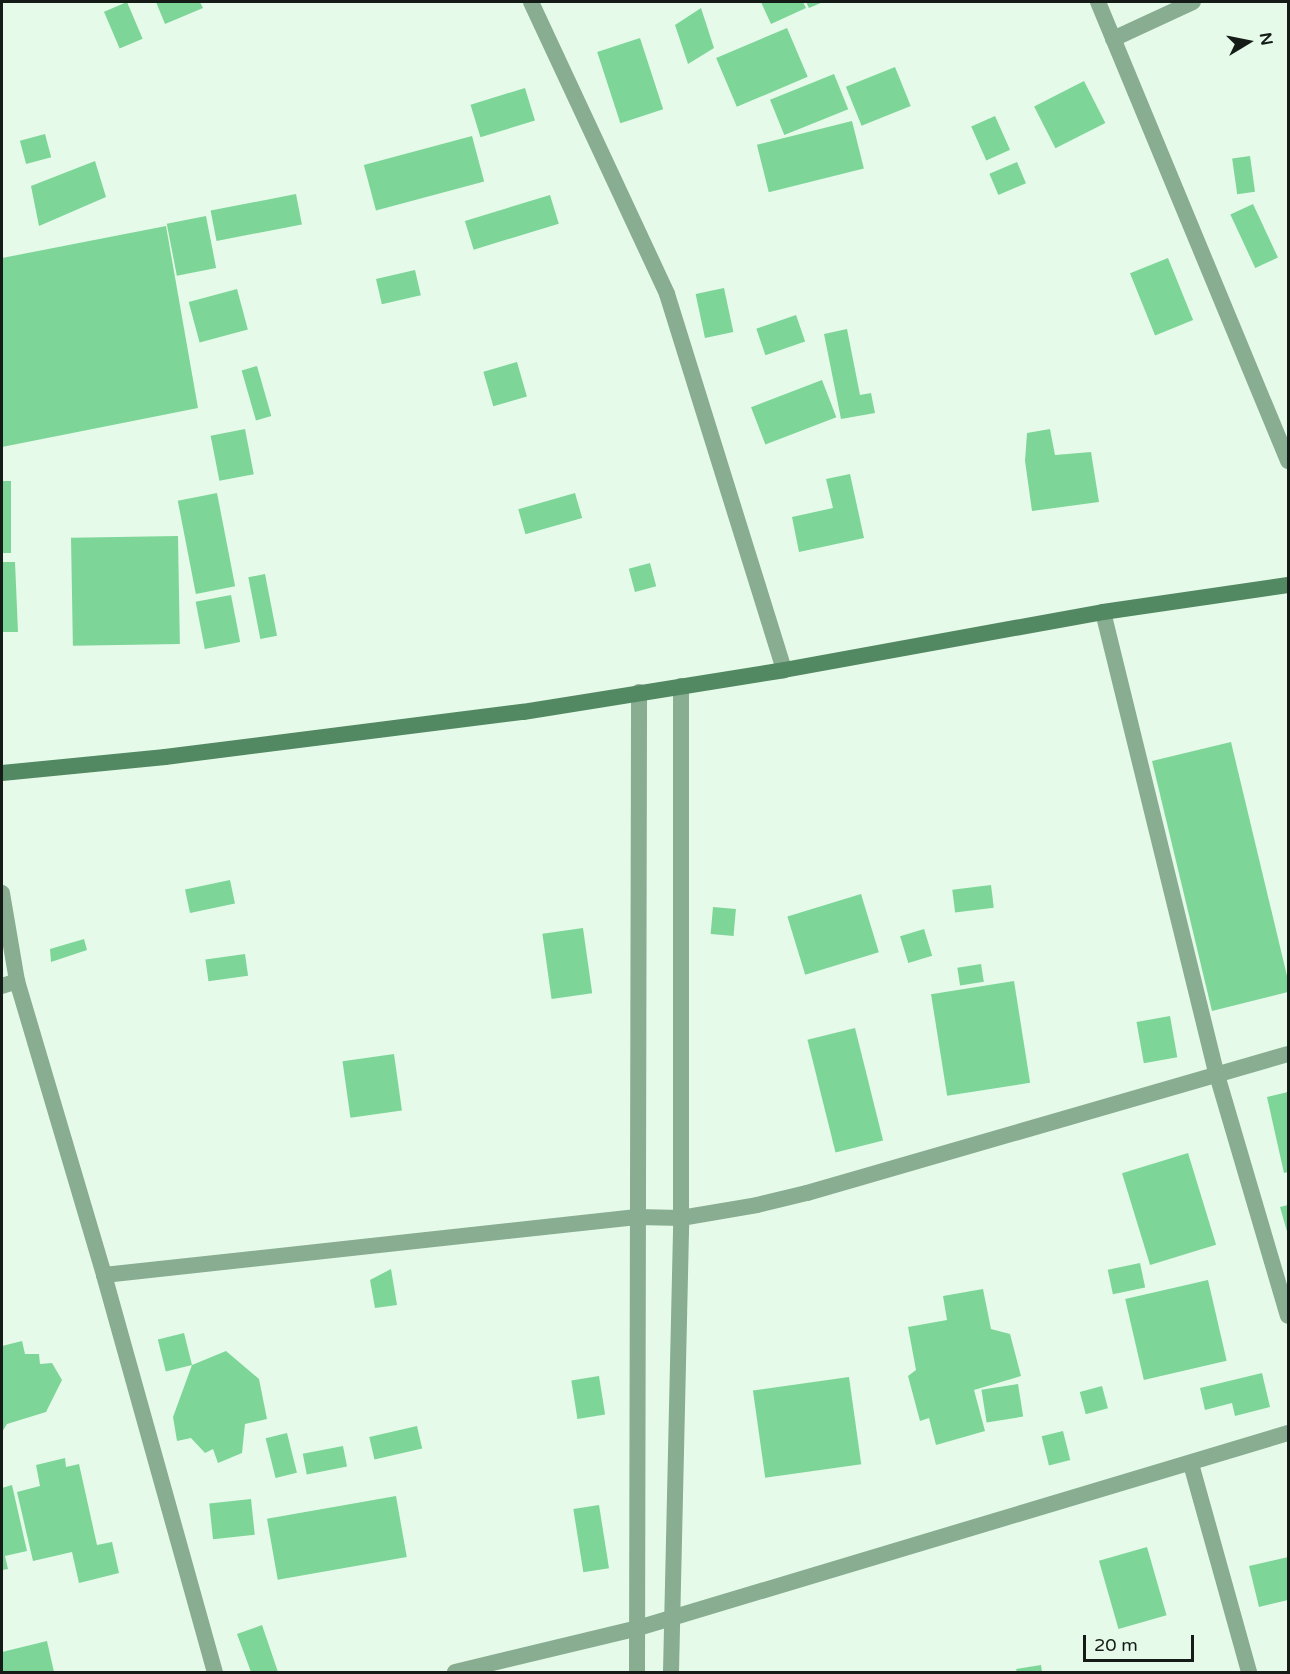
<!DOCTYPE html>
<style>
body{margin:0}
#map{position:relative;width:1290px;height:1674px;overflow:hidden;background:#e6faea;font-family:"Varela Round",sans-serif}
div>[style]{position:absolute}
.building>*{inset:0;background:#7dd698;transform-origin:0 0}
.minor>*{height:16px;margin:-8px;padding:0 8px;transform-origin:8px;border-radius:8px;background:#88ad91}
.secondary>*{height:16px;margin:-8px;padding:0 8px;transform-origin:8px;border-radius:8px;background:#528962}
span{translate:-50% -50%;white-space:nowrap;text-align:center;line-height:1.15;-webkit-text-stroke:5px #e6faea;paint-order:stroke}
.frame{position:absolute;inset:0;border:3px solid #151c17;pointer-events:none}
.north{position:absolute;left:1218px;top:12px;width:60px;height:60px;-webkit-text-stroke:4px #e6faea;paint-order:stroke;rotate:80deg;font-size:16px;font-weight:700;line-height:24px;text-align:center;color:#151c17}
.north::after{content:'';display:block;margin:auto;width:21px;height:27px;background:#151c17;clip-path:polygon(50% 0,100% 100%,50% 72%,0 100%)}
.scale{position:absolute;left:1083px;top:1635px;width:111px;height:27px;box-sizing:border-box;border:3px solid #151c17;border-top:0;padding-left:8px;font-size:18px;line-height:21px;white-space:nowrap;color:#151c17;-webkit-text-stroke:4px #e6faea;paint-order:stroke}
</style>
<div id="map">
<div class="building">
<i style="left:127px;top:2px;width:40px;height:25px;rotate:67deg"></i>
<i style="clip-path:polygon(156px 2px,200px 2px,203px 8px,165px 24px)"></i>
<i style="clip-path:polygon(761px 2px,803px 2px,806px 8px,771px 24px)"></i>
<i style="clip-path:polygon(806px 2px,823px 2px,809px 8px)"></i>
<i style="clip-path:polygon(701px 8px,714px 48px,688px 64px,675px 25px)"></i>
<i style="left:787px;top:28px;width:53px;height:77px;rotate:67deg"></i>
<i style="left:640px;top:38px;width:75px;height:45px;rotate:72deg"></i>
<i style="left:895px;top:67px;width:42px;height:53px;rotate:68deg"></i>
<i style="left:834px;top:74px;width:38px;height:69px;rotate:68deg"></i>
<i style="left:1084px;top:81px;width:47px;height:56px;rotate:63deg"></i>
<i style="left:525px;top:88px;width:34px;height:57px;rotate:73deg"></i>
<i style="left:995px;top:116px;width:37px;height:26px;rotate:66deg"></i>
<i style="left:852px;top:121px;width:49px;height:98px;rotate:76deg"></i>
<i style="left:45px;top:134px;width:24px;height:26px;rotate:75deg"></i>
<i style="left:472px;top:136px;width:47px;height:112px;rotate:75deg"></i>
<i style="left:1250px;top:156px;width:36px;height:18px;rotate:82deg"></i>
<i style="clip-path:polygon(95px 161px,106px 197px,39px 226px,31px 186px)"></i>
<i style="left:1017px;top:162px;width:23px;height:30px;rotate:67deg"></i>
<i style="left:296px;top:194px;width:31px;height:87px;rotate:79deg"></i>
<i style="left:550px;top:195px;width:30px;height:89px;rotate:73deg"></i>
<i style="left:1253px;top:204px;width:59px;height:25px;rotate:65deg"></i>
<i style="left:206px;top:216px;width:53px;height:40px;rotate:79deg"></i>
<i style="clip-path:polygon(166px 226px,198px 408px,2px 447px,2px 258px)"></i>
<i style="left:1168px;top:258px;width:67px;height:41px;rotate:68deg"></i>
<i style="left:415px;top:270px;width:26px;height:40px;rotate:77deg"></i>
<i style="left:724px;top:288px;width:45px;height:29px;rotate:78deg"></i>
<i style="left:237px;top:289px;width:42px;height:50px;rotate:75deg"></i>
<i style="left:796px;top:315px;width:28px;height:42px;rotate:71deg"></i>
<i style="clip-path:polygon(847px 329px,860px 395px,871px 393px,875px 413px,841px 419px,824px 334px)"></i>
<i style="left:517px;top:362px;width:36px;height:35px;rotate:74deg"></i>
<i style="left:257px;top:366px;width:52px;height:16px;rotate:74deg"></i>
<i style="left:822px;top:380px;width:40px;height:76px;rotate:69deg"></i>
<i style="left:245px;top:429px;width:46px;height:35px;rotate:79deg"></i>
<i style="clip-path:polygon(1050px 429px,1055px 455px,1091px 452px,1099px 502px,1032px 511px,1025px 461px,1027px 433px)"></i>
<i style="clip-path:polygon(850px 474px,864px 538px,799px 552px,792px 517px,833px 508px,826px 479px)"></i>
<i style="left:2px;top:481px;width:9px;height:72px"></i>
<i style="left:217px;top:493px;width:95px;height:40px;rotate:79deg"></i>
<i style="left:575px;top:493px;width:26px;height:59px;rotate:74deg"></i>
<i style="left:178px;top:536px;width:108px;height:107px;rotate:89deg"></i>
<i style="clip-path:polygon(2px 562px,15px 562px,18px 632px,2px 632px)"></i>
<i style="left:650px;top:563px;width:24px;height:22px;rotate:75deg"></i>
<i style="left:265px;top:574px;width:63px;height:17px;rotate:79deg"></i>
<i style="left:231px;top:595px;width:48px;height:36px;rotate:79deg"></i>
<i style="clip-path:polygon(1231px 742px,1288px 980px,1288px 992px,1212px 1011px,1152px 761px)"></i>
<i style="left:230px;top:880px;width:24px;height:46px;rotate:78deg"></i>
<i style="left:991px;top:885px;width:23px;height:39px;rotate:83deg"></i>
<i style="left:861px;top:894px;width:61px;height:77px;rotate:73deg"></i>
<i style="left:713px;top:907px;width:23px;height:27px;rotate:5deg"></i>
<i style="left:583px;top:928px;width:66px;height:41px;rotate:82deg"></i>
<i style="left:924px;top:929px;width:28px;height:25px;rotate:73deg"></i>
<i style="clip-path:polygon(84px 939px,87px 950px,51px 962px,50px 949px)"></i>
<i style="left:245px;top:954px;width:22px;height:40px;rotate:82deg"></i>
<i style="left:981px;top:964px;width:18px;height:24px;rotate:81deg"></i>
<i style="left:1014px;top:981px;width:103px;height:84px;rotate:81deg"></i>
<i style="left:1170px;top:1016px;width:42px;height:34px;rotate:80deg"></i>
<i style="left:855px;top:1028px;width:116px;height:49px;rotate:76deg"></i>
<i style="left:394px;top:1054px;width:57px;height:52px;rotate:82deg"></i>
<i style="clip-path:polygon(1288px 1092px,1288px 1172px,1284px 1173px,1267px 1097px)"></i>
<i style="left:1188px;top:1153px;width:96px;height:69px;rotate:73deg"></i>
<i style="clip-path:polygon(1288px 1205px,1288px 1235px,1280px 1207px)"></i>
<i style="left:1140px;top:1263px;width:25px;height:33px;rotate:78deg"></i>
<i style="clip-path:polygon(391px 1269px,397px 1305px,375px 1308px,370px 1280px)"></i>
<i style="left:1208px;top:1280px;width:83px;height:85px;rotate:77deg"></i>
<i style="clip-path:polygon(983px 1289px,991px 1329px,1010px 1334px,1021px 1376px,974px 1390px,985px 1431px,936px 1445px,929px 1418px,920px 1421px,908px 1376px,916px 1370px,908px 1327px,947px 1320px,943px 1296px)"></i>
<i style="left:184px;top:1333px;width:33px;height:27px;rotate:76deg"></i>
<i style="clip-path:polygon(22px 1341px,25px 1354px,39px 1354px,40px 1364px,52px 1363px,62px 1380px,46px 1412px,7px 1424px,2px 1432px,2px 1346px)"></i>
<i style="clip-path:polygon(226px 1351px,259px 1379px,267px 1419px,245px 1424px,242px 1453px,218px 1463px,213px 1449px,205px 1453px,191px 1438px,177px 1441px,173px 1417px,192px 1365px)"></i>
<i style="clip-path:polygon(1262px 1373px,1270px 1407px,1235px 1416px,1232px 1403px,1205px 1410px,1200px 1388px)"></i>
<i style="left:599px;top:1376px;width:39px;height:28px;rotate:81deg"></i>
<i style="left:849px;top:1377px;width:88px;height:97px;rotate:82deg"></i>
<i style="left:1018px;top:1384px;width:33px;height:37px;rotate:81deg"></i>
<i style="left:1102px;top:1386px;width:23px;height:23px;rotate:75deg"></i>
<i style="left:417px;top:1426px;width:23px;height:49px;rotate:77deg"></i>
<i style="left:1063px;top:1431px;width:30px;height:22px;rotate:76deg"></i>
<i style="left:287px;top:1433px;width:41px;height:22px;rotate:76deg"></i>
<i style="left:343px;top:1446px;width:21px;height:41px;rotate:79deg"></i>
<i style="clip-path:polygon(65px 1458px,66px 1467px,79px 1464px,97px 1545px,112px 1542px,119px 1573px,79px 1583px,72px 1552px,33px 1561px,17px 1492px,40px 1486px,36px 1465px)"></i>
<i style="clip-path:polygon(12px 1485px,27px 1551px,5px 1556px,8px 1569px,2px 1570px,2px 1488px)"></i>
<i style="left:396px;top:1496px;width:62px;height:131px;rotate:80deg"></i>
<i style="left:251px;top:1499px;width:36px;height:42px;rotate:84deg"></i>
<i style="left:599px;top:1505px;width:64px;height:26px;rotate:81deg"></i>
<i style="left:1147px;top:1547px;width:71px;height:50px;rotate:74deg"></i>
<i style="clip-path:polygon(1288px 1557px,1288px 1600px,1259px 1607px,1249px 1566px)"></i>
<i style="clip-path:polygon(262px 1625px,278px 1672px,251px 1672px,237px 1634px)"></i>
<i style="clip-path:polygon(47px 1641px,54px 1672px,3px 1672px,2px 1652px)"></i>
<i style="clip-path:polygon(1041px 1665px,1042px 1672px,1017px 1672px,1016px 1669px)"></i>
</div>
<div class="minor">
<i style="left:531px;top:2px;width:322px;rotate:65deg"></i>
<i style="left:667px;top:294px;width:394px;rotate:72.7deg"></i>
<i style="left:1098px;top:2px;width:497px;rotate:67.5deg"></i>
<i style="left:1113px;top:39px;width:88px;rotate:-24.8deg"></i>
<i style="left:1103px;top:612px;width:477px;rotate:76.2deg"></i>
<i style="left:1217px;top:1075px;width:251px;rotate:73.6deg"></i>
<i style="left:2px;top:893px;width:89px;rotate:80.3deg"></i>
<i style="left:17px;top:981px;width:307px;rotate:73.5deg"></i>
<i style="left:104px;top:1275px;width:412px;rotate:74.4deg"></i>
<i style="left:2px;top:986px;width:16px;rotate:-18deg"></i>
<i style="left:104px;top:1275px;width:536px;rotate:-6.21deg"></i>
<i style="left:637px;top:1217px;width:44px;rotate:1.3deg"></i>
<i style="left:681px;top:1218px;width:77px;rotate:-9.7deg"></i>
<i style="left:757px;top:1205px;width:51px;rotate:-13.5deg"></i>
<i style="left:807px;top:1193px;width:501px;rotate:-16.12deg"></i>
<i style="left:1191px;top:1464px;width:216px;rotate:74.4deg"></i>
<i style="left:455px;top:1672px;width:188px;rotate:-13.5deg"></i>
<i style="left:638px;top:1628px;width:679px;rotate:-16.7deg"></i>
<i style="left:637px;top:1672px;width:980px;rotate:-89.88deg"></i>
<i style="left:671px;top:1672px;width:454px;rotate:-88.7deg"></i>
<i style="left:681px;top:1218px;width:532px;rotate:-90deg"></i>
</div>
<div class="secondary">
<i style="left:2px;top:773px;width:164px;rotate:-5.6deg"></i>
<i style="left:165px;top:757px;width:361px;rotate:-7.2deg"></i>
<i style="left:523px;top:712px;width:264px;rotate:-9.1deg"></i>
<i style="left:784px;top:670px;width:324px;rotate:-10.3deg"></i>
<i style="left:1103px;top:612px;width:187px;rotate:-8.3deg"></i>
</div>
<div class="frame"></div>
<div class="north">N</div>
<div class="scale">20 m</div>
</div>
